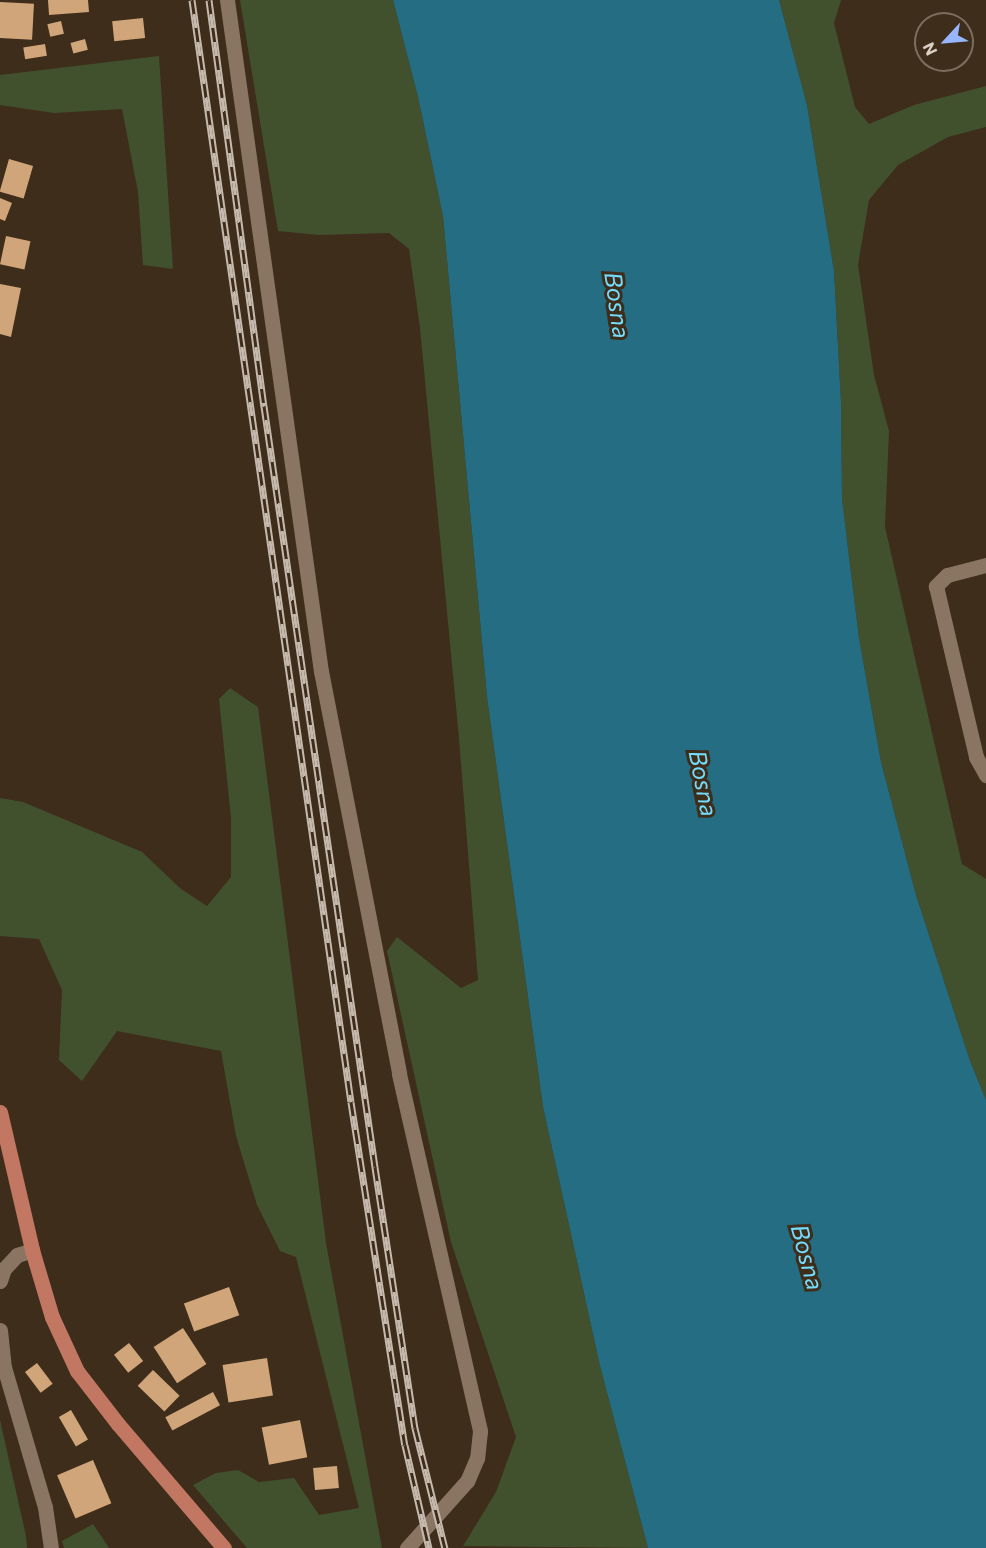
<!DOCTYPE html>
<style>
body{margin:0}
#map{position:relative;width:986px;height:1548px;overflow:hidden;background:#3e2d1b;font-family:Commissioner,sans-serif}
div>[style]{position:absolute}
.green>*{inset:0;background:#41512e}
.water>*{inset:0;background:#246d83}
.building>*{inset:0;background:#d1a57a;transform-origin:0 0}
.minor>*{height:15px;margin:-7.5px;padding:0 7.5px;transform-origin:7.5px;border-radius:7.5px;background:#897561}
.major>*{height:15px;margin:-7.5px;padding:0 7.5px;transform-origin:7.5px;border-radius:7.5px;background:#c17761}
.rail>*{height:7px;margin-top:-3.5px;transform-origin:0;background:repeating-linear-gradient(90deg,#3e2d1b 0 14px,#c6baae 0 28px);box-sizing:border-box;border-block:2px solid #c6baae}
span{translate:-50% -50%;white-space:nowrap;text-align:center;line-height:1.15;-webkit-text-stroke:6px #3e2d1b;paint-order:stroke}
.water-label{font-size:24px;color:#74ddfe;font-style:italic}
.north{position:absolute;left:914px;top:12px;width:60px;height:60px;box-sizing:border-box;background:#3e2d1b;border:2px solid #7c6e5f;border-radius:50%;rotate:244deg;font-size:16px;font-weight:700;line-height:24px;text-align:center;color:#dacfc4}
.north::after{content:'';display:block;margin:auto;width:21px;height:27px;background:#97b6fd;clip-path:polygon(50% 0,100% 100%,50% 72%,0 100%)}
</style>
<div id="map">
<div class="green">
<i style="clip-path:polygon(240px 0,393px 0,418px 97px,443px 216px,487px 697px,543px 1107px,600px 1366px,648px 1548px,463px 1546px,496px 1492px,516px 1437px,451px 1242px,387px 951px,397px 937px,461px 988px,478px 980px,459px 738px,420px 328px,409px 249px,389px 233px,319px 235px,278px 231px)"></i>
<i style="clip-path:polygon(779px 0,841px 0,834px 23px,855px 107px,869px 124px,914px 105px,986px 86px,986px 127px,948px 137px,898px 165px,869px 200px,858px 265px,874px 375px,889px 431px,885px 527px,962px 864px,986px 879px,986px 1100px,970px 1061px,916px 895px,881px 762px,859px 638px,842px 499px,841px 402px,834px 271px,807px 105px)"></i>
<i style="clip-path:polygon(159px 56px,173px 269px,143px 265px,138px 192px,122px 109px,54px 113px,0 105px,0 75px)"></i>
<i style="clip-path:polygon(230px 688px,258px 707px,326px 1243px,382px 1548px,247px 1548px,193px 1485px,216px 1473px,238px 1470px,259px 1482px,294px 1478px,319px 1515px,359px 1508px,296px 1257px,280px 1251px,257px 1205px,236px 1136px,221px 1051px,117px 1031px,82px 1081px,59px 1060px,62px 990px,39px 939px,0 936px,0 798px,23px 802px,142px 852px,181px 889px,207px 906px,231px 877px,231px 818px,219px 699px)"></i>
<i style="clip-path:polygon(0 1420px,26px 1536px,27px 1548px,0 1548px)"></i>
<i style="clip-path:polygon(93px 1524px,109px 1548px,64px 1548px,62px 1541px)"></i>
</div>
<div class="water">
<i style="clip-path:polygon(393px 0,779px 0,807px 105px,834px 271px,841px 402px,842px 499px,859px 638px,881px 762px,916px 895px,970px 1061px,986px 1100px,986px 1548px,648px 1548px,600px 1366px,543px 1107px,487px 697px,443px 216px,418px 97px)"></i>
</div>
<div class="building">
<i style="clip-path:polygon(48px 0,88px 0,89px 12px,49px 15px)"></i>
<i style="left:0;top:2px;width:34px;height:36px;rotate:3deg"></i>
<i style="left:143px;top:18px;width:20px;height:31px;rotate:84deg"></i>
<i style="left:61px;top:21px;width:13px;height:14px;rotate:77deg"></i>
<i style="left:85px;top:39px;width:11px;height:15px;rotate:75deg"></i>
<i style="left:45px;top:44px;width:12px;height:22px;rotate:81deg"></i>
<i style="left:9px;top:159px;width:25px;height:34px;rotate:16deg"></i>
<i style="clip-path:polygon(0 198px,12px 203px,5px 221px,0 219px)"></i>
<i style="left:6px;top:236px;width:25px;height:29px;rotate:12deg"></i>
<i style="clip-path:polygon(0 284px,21px 288px,11px 337px,0 334px)"></i>
<i style="left:229px;top:1287px;width:30px;height:48px;rotate:70deg"></i>
<i style="left:183px;top:1328px;width:43px;height:35px;rotate:57deg"></i>
<i style="left:129px;top:1343px;width:23px;height:19px;rotate:52deg"></i>
<i style="left:267px;top:1358px;width:38px;height:45px;rotate:81deg"></i>
<i style="left:37px;top:1363px;width:26px;height:15px;rotate:53deg"></i>
<i style="left:153px;top:1370px;width:37px;height:22px;rotate:44deg"></i>
<i style="left:213px;top:1392px;width:15px;height:54px;rotate:62deg"></i>
<i style="left:71px;top:1410px;width:34px;height:14px;rotate:60deg"></i>
<i style="left:300px;top:1420px;width:38px;height:39px;rotate:79deg"></i>
<i style="left:93px;top:1460px;width:47px;height:39px;rotate:67deg"></i>
<i style="left:337px;top:1466px;width:22px;height:24px;rotate:85deg"></i>
</div>
<div class="minor">
<i style="left:227px;top:0;width:678px;rotate:82.03deg"></i>
<i style="left:321px;top:671px;width:410px;rotate:79deg"></i>
<i style="left:399px;top:1074px;width:366px;rotate:77.2deg"></i>
<i style="left:480px;top:1431px;width:27px;rotate:96deg"></i>
<i style="left:477px;top:1458px;width:25px;rotate:113deg"></i>
<i style="left:467px;top:1481px;width:90px;rotate:131.8deg"></i>
<i style="left:986px;top:565px;width:40px;rotate:165.6deg"></i>
<i style="left:947px;top:575px;width:16px;rotate:135deg"></i>
<i style="left:936px;top:586px;width:176px;rotate:76.8deg"></i>
<i style="left:976px;top:757px;width:21px;rotate:61deg"></i>
<i style="left:0;top:1281px;width:13px;rotate:-72deg"></i>
<i style="left:4px;top:1269px;width:19px;rotate:-47deg"></i>
<i style="left:17px;top:1255px;width:16px;rotate:-18deg"></i>
<i style="left:0;top:1330px;width:37px;rotate:84deg"></i>
<i style="left:4px;top:1367px;width:146px;rotate:73.7deg"></i>
<i style="left:45px;top:1507px;width:41px;rotate:81.7deg"></i>
</div>
<div class="major">
<i style="left:0;top:1112px;width:142px;rotate:76.9deg"></i>
<i style="left:32px;top:1250px;width:70px;rotate:73.4deg"></i>
<i style="left:52px;top:1317px;width:60px;rotate:65.2deg"></i>
<i style="left:77px;top:1371px;width:67px;rotate:52.3deg"></i>
<i style="left:118px;top:1424px;width:163px;rotate:49.5deg"></i>
</div>
<div class="rail">
<i style="left:192px;top:0;width:1113px;rotate:81.79deg"></i>
<i style="left:351px;top:1102px;width:347px;rotate:81.1deg"></i>
<i style="left:405px;top:1445px;width:106px;rotate:76.9deg"></i>
<i style="left:209px;top:0;width:410px;rotate:82.3deg"></i>
<i style="left:264px;top:406px;width:769px;rotate:81.7deg"></i>
<i style="left:375px;top:1167px;width:264px;rotate:81.3deg"></i>
<i style="left:415px;top:1428px;width:124px;rotate:76deg"></i>
</div>
<div class="water-label">
<span style="left:618px;top:305px;rotate:82deg">Bosna</span>
<span style="left:704px;top:783px;rotate:79deg">Bosna</span>
<span style="left:808px;top:1257px;rotate:75deg">Bosna</span>
</div>
<div class="north">N</div>
</div>
